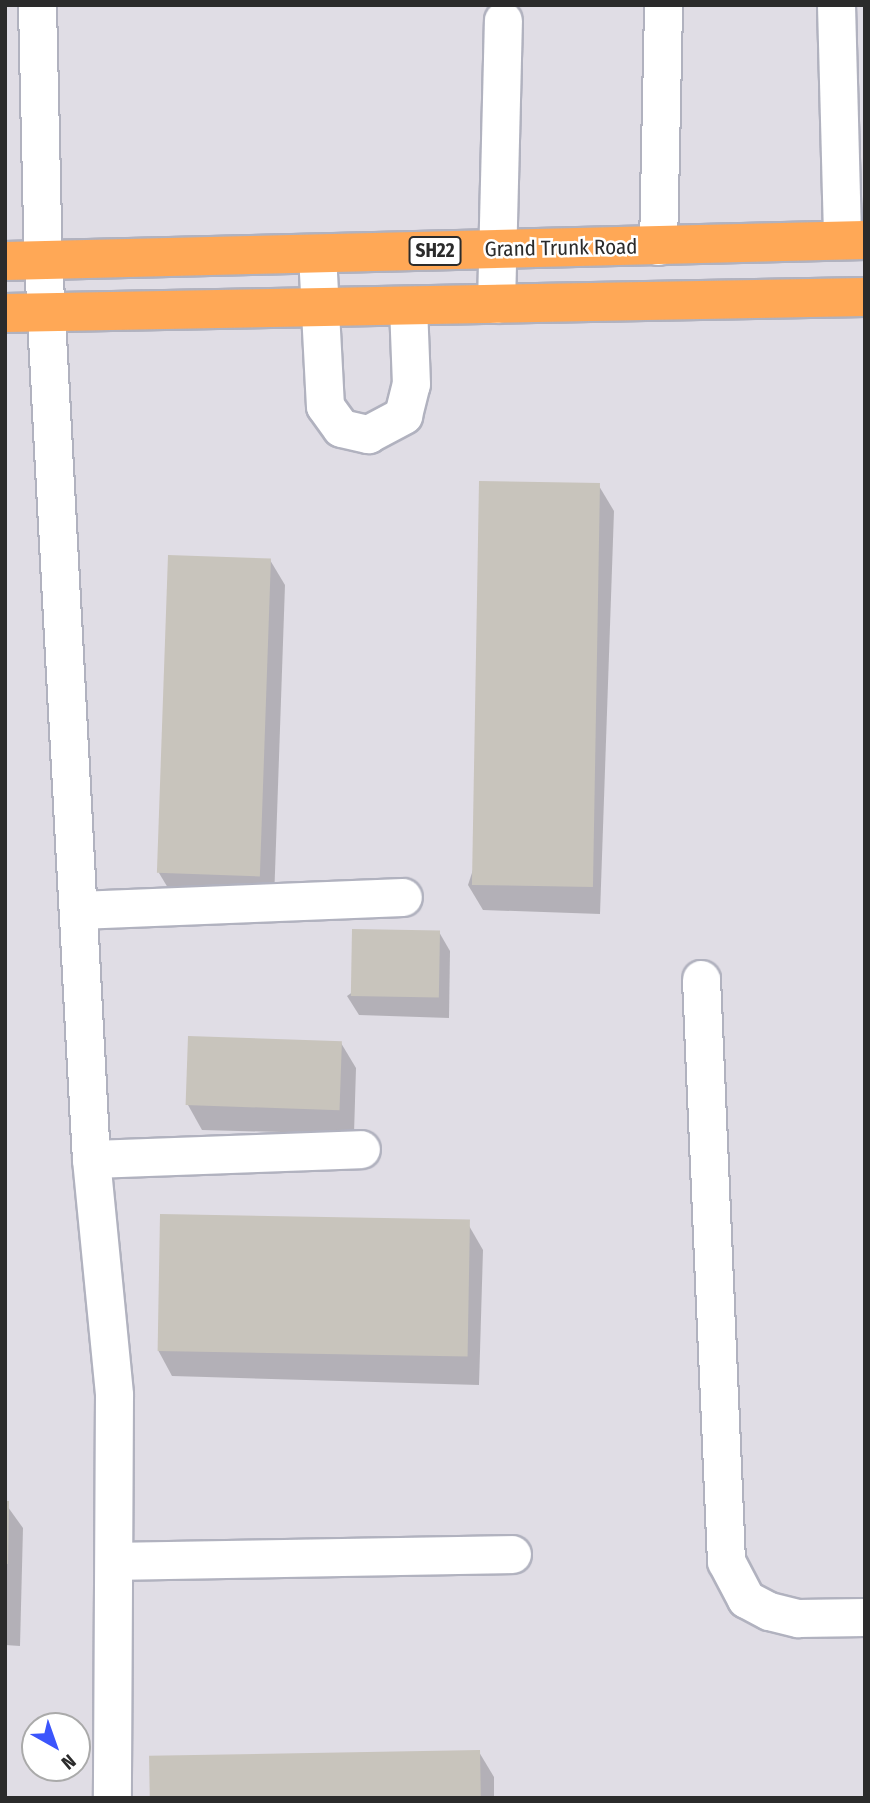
<!DOCTYPE html>
<style>
body{margin:0}
#map{position:relative;width:870px;height:1803px;overflow:hidden;background:#ede7dd;font-family:"Fira Sans Condensed",sans-serif}
div>[style]{position:absolute}
.industrial>*{inset:0;background:#e0dde5}
.shadow>*{inset:0;background:#0003}
.building>*{inset:0;background:#c8c4bc;transform-origin:0 0}
.roads{filter:drop-shadow(2px 0 #b1b2bf) drop-shadow(-2px 0 #b1b2bf) drop-shadow(0 2px #b1b2bf) drop-shadow(0 -2px #b1b2bf)}
.minor>*{height:37px;margin:-18.5px;padding:0 18.5px;transform-origin:18.5px;border-radius:18.5px;background:#fff}
.highway>*{height:38px;margin:-19px;padding:0 19px;transform-origin:19px;border-radius:19px;background:#ffa856}
span{translate:-50% -50%;white-space:nowrap;text-align:center;line-height:1.15;-webkit-text-stroke:5px #fff;paint-order:stroke}
.shield-label span{padding:2px 5px;background:#fff;border:2px solid;border-radius:5px;-webkit-text-stroke-width:0}
.shield-label{font-size:19px;color:#2b2b2b;font-weight:700}
.street-label{font-size:21px;color:#2b2b2b}
.frame{position:absolute;inset:0;border:7px solid #2b2b2b;pointer-events:none}
.north{position:absolute;left:21px;top:1712px;width:70px;height:70px;box-sizing:border-box;background:#fff;border:2px solid #aaa;border-radius:50%;rotate:140deg;font-size:19px;font-weight:700;line-height:28px;text-align:center;color:#2b2b2b}
.north::after{content:'';display:block;margin:auto;width:24px;height:32px;background:#3b55fc;clip-path:polygon(50% 0,100% 100%,50% 72%,0 100%)}
</style>
<div id="map">
<div class="industrial">
<i style="clip-path:polygon(evenodd,5px 5px,865px 5px,865px 1798px,5px 1798px,5px 5px,35px 1726px,77px 1726px,77px 1768px,35px 1768px,35px 1726px)"></i>
</div>
<div class="shadow">
<i style="clip-path:polygon(599px 486px,614px 511px,600px 914px,483px 910px,468px 885px)"></i>
<i style="clip-path:polygon(270px 560px,285px 585px,274px 901px,174px 898px,159px 873px)"></i>
<i style="clip-path:polygon(439px 932px,450px 951px,449px 1018px,359px 1015px,347px 996px)"></i>
<i style="clip-path:polygon(341px 1043px,356px 1068px,354px 1134px,202px 1130px,188px 1105px)"></i>
<i style="clip-path:polygon(468px 1224px,483px 1250px,479px 1385px,172px 1376px,158px 1350px)"></i>
<i style="clip-path:polygon(5px 1503px,23px 1528px,20px 1646px,5px 1645px)"></i>
<i style="clip-path:polygon(479px 1752px,494px 1777px,494px 1798px,151px 1798px)"></i>
</div>
<div class="building">
<i style="left:479px;top:481px;width:121px;height:404px;rotate:1deg"></i>
<i style="left:168px;top:555px;width:103px;height:318px;rotate:2deg"></i>
<i style="left:352px;top:929px;width:88px;height:67px;rotate:1deg"></i>
<i style="left:188px;top:1036px;width:154px;height:69px;rotate:2deg"></i>
<i style="left:160px;top:1214px;width:310px;height:137px;rotate:1deg"></i>
<i style="clip-path:polygon(5px 1501px,9px 1501px,8px 1564px,5px 1564px)"></i>
<i style="left:480px;top:1750px;width:48px;height:331px;rotate:89deg"></i>
</div>
<div class="roads">
<div class="minor">
<i style="left:37px;top:5px;width:257px;rotate:88.7deg"></i>
<i style="left:43px;top:262px;width:898px;rotate:86.94deg"></i>
<i style="left:91px;top:1159px;width:237px;rotate:84.4deg"></i>
<i style="left:114px;top:1395px;width:403px;rotate:90.3deg"></i>
<i style="left:836px;top:5px;width:235px;rotate:88.5deg"></i>
<i style="left:658px;top:246px;width:241px;rotate:-88.8deg"></i>
<i style="left:317px;top:254px;width:152px;rotate:87deg"></i>
<i style="left:325px;top:406px;width:27px;rotate:54deg"></i>
<i style="left:341px;top:428px;width:28px;rotate:13deg"></i>
<i style="left:368px;top:434px;width:40px;rotate:-28deg"></i>
<i style="left:403px;top:415px;width:32px;rotate:-76deg"></i>
<i style="left:411px;top:384px;width:78px;rotate:-92.2deg"></i>
<i style="left:496px;top:304px;width:284px;rotate:-88.6deg"></i>
<i style="left:78px;top:910px;width:325px;rotate:-2.3deg"></i>
<i style="left:701px;top:979px;width:583px;rotate:87.54deg"></i>
<i style="left:726px;top:1561px;width:43px;rotate:62.2deg"></i>
<i style="left:746px;top:1599px;width:26px;rotate:28deg"></i>
<i style="left:769px;top:1611px;width:30px;rotate:14deg"></i>
<i style="left:798px;top:1618px;width:67px;rotate:-0.9deg"></i>
<i style="left:91px;top:1159px;width:270px;rotate:-2.1deg"></i>
<i style="left:114px;top:1561px;width:398px;rotate:-1deg"></i>
</div>
<div class="highway">
<i style="left:5px;top:261px;width:860px;rotate:-1.4deg"></i>
<i style="left:5px;top:313px;width:860px;rotate:-1.07deg"></i>
</div>
</div>
<div class="shield-label">
<span style="left:435px;top:251px">SH22</span>
</div>
<div class="street-label">
<span style="left:561px;top:248px;rotate:-1deg">Grand Trunk Road</span>
</div>
<div class="frame"></div>
<div class="north">N</div>
</div>
